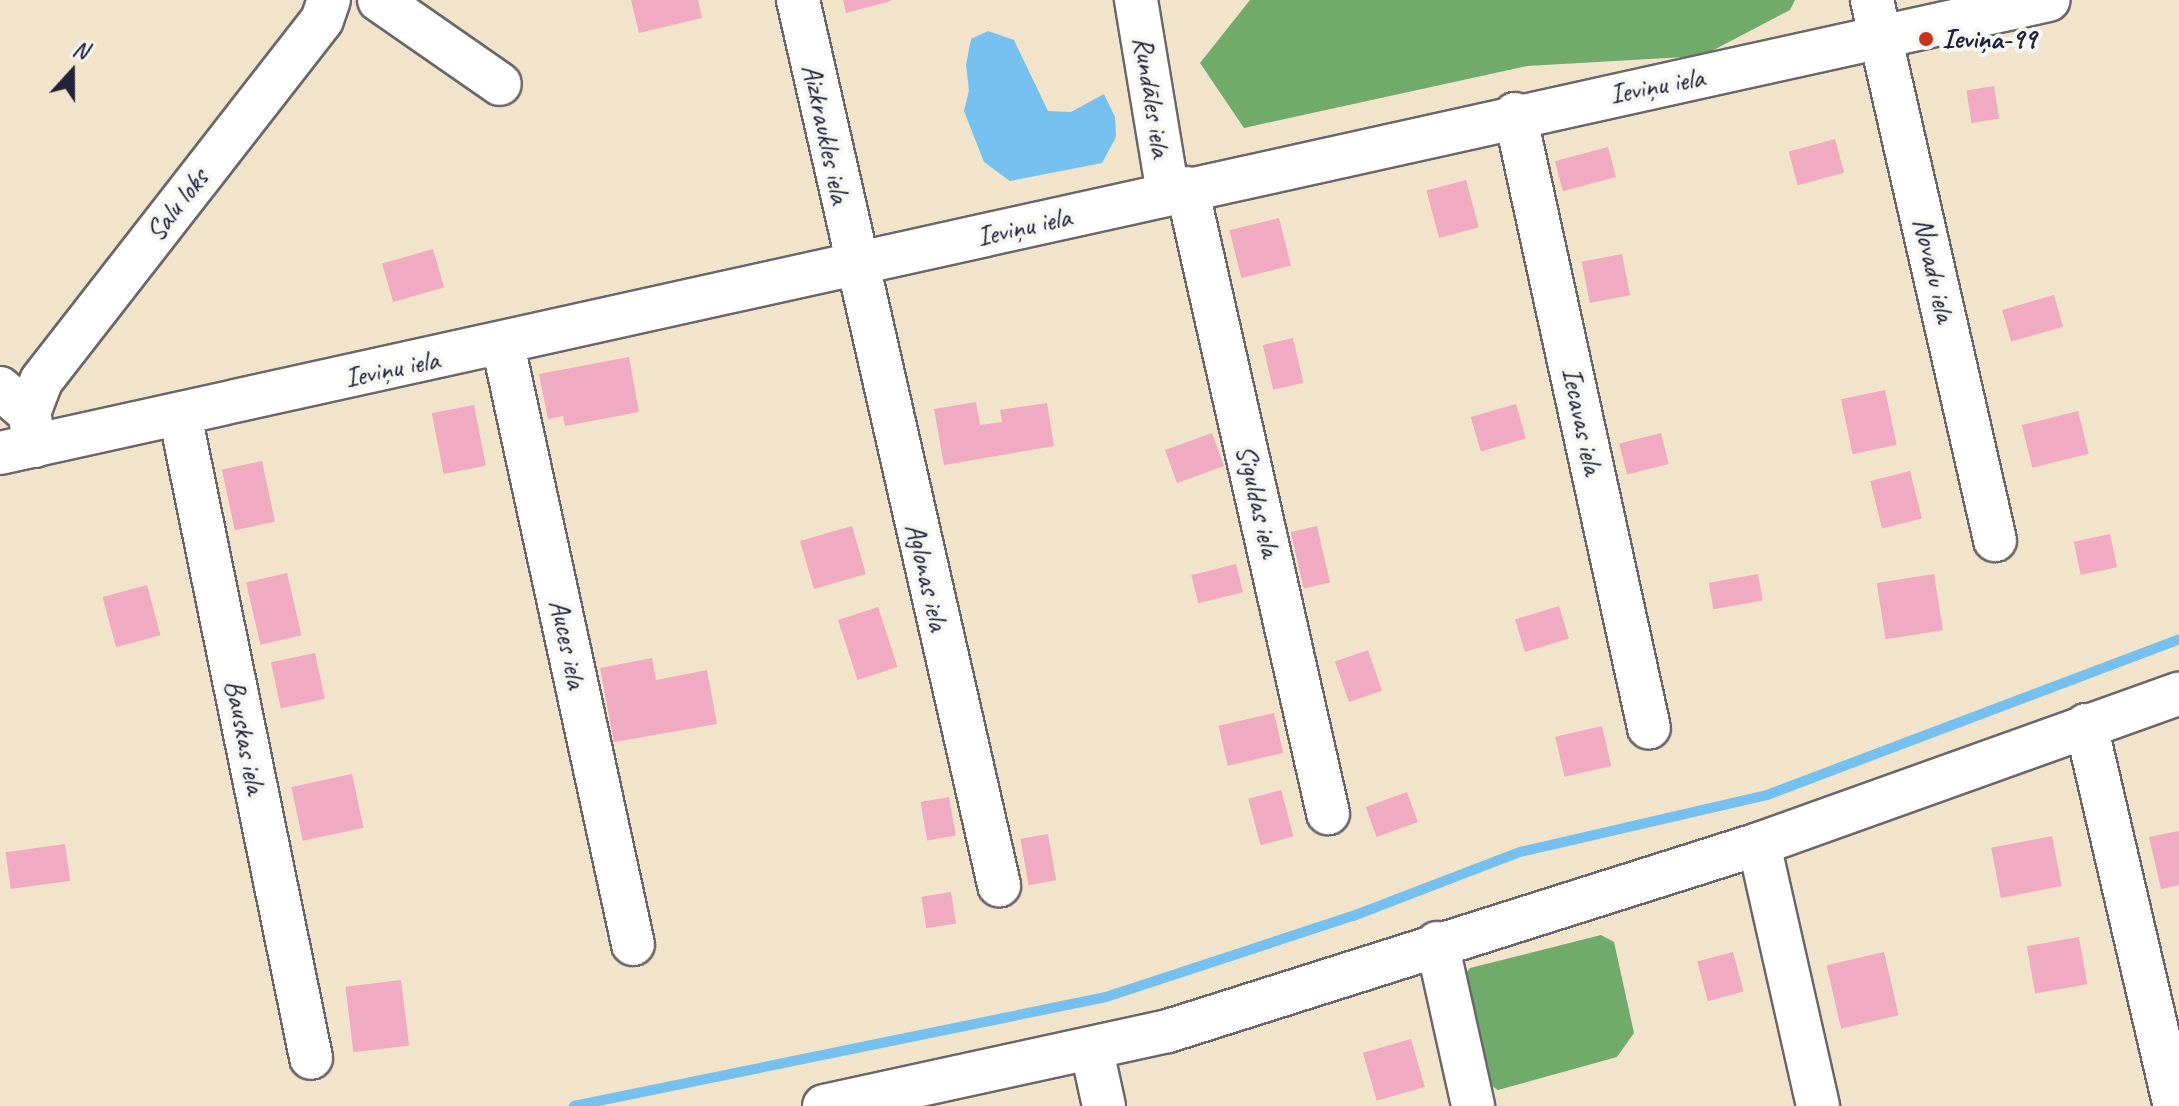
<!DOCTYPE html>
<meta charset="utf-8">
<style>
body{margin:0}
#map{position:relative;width:2179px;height:1106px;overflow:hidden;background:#f1e4cb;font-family:Caveat,sans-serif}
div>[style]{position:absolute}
.forest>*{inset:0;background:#70ab6b}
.water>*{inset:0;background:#75c0ee}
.stream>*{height:10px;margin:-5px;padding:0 5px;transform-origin:5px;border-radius:5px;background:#75c0ee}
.building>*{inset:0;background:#f0aac1;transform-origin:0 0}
.roads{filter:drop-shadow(2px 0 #6a666d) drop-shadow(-2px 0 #6a666d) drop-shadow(0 2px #6a666d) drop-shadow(0 -2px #6a666d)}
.minor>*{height:42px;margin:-21px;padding:0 21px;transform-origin:21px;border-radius:21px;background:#fff}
.dots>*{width:22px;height:22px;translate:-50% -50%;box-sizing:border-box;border:4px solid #f6f6f2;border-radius:50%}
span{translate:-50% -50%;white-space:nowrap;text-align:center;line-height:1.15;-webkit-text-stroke:8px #f6f6f2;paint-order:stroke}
.poi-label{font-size:28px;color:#22223b;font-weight:700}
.left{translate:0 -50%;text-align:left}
.street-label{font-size:28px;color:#22223b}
.north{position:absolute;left:32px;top:32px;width:80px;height:80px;-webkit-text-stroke:6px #f6f6f2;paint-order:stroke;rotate:21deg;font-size:22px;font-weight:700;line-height:32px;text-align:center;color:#22223b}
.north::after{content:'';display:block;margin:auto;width:28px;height:36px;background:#22223b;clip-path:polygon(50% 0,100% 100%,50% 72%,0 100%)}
</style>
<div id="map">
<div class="forest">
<i style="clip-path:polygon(1250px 0,1795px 0,1790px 10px,1702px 56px,1527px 66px,1244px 128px,1200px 63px)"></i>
<i style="clip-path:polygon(1601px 935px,1614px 942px,1634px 1033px,1617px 1057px,1498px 1090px,1481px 1079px,1460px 981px,1470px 968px)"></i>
</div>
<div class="water">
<i style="clip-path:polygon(988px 31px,1014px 40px,1048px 111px,1071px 112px,1104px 94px,1115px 117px,1116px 137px,1102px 163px,1010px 181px,984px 162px,964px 111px,969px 90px,966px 65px,971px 39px)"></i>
</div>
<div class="stream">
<i style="left:574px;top:1106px;width:543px;rotate:-11.58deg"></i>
<i style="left:1106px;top:997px;width:260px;rotate:-18.2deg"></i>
<i style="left:1353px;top:916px;width:179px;rotate:-21deg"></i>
<i style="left:1520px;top:852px;width:253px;rotate:-13deg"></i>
<i style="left:1767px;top:795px;width:441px;rotate:-20.7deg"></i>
</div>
<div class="building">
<i style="clip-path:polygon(631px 0,698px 0,702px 18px,639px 33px)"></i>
<i style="clip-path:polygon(843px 0,891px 0,891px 1px,846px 13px)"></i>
<i style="left:1994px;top:86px;width:33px;height:28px;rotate:81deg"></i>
<i style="left:1835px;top:139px;width:35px;height:48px;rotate:75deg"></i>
<i style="left:1608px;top:147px;width:31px;height:55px;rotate:75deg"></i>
<i style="left:1466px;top:180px;width:49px;height:41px;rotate:75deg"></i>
<i style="left:1279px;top:218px;width:49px;height:51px;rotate:76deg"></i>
<i style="left:433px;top:249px;width:40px;height:53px;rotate:74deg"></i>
<i style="left:1622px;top:254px;width:42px;height:41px;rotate:79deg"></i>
<i style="left:2054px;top:295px;width:33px;height:54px;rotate:74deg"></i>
<i style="left:1293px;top:338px;width:46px;height:31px;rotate:77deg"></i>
<i style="clip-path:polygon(629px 357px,639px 412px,565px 426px,563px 416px,548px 419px,539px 374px)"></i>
<i style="left:1885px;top:390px;width:56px;height:45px;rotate:78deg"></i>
<i style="clip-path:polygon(976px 402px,980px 425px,1002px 422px,1000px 410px,1047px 403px,1054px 446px,944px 465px,934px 409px)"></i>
<i style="left:1516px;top:404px;width:36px;height:47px;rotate:74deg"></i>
<i style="left:474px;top:405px;width:62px;height:43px;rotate:79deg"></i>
<i style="left:2078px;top:411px;width:44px;height:58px;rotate:76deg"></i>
<i style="left:1212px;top:433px;width:35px;height:50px;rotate:70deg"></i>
<i style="left:1661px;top:433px;width:32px;height:43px;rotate:76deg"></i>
<i style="left:262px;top:461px;width:62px;height:41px;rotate:78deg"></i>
<i style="left:1910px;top:471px;width:49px;height:41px;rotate:76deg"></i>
<i style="left:852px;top:526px;width:50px;height:54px;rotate:74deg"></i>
<i style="left:1317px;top:526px;width:58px;height:27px;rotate:77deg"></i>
<i style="left:2110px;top:534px;width:34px;height:37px;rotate:78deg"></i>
<i style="left:1236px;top:564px;width:29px;height:46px;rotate:76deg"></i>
<i style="left:287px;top:573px;width:64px;height:42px;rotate:77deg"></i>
<i style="left:1758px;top:574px;width:27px;height:50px;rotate:80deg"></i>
<i style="left:1934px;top:574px;width:57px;height:58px;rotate:81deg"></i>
<i style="left:147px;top:585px;width:52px;height:46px;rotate:75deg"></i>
<i style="left:1559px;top:606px;width:34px;height:46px;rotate:73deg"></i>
<i style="left:878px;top:607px;width:63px;height:42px;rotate:72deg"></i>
<i style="left:1368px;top:650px;width:43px;height:35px;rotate:71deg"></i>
<i style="left:315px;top:653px;width:47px;height:45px;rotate:78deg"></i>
<i style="clip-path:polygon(652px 658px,656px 680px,707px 670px,717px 724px,614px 742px,600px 668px)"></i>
<i style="left:1274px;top:713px;width:41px;height:57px;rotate:77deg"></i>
<i style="left:1602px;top:726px;width:41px;height:48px;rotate:77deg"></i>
<i style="left:352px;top:774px;width:55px;height:62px;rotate:78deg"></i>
<i style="left:1281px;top:790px;width:48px;height:34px;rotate:75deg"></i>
<i style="left:1407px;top:792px;width:32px;height:44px;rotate:70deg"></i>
<i style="left:949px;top:797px;width:39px;height:29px;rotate:80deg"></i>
<i style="clip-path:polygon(2179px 831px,2179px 885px,2161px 889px,2149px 837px)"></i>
<i style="left:1048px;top:834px;width:47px;height:28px;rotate:80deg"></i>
<i style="left:2052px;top:836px;width:51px;height:62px;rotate:79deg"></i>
<i style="left:65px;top:844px;width:37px;height:60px;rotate:82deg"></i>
<i style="left:951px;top:892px;width:32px;height:30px;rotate:81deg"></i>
<i style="left:2079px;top:937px;width:48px;height:53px;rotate:80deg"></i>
<i style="left:1733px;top:952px;width:41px;height:37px;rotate:75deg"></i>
<i style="left:1884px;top:952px;width:65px;height:59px;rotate:77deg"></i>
<i style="left:401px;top:980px;width:66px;height:56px;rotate:83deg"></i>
<i style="left:1411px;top:1039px;width:50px;height:50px;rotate:74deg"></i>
</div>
<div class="roads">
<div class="minor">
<i style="left:379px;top:0;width:147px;rotate:34.8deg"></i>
<i style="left:798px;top:0;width:908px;rotate:77.2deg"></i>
<i style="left:1136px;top:0;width:196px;rotate:80.6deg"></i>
<i style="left:1872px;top:0;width:554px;rotate:77.17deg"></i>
<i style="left:1515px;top:114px;width:628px;rotate:77.69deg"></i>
<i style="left:1187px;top:188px;width:641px;rotate:77.29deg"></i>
<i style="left:503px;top:345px;width:613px;rotate:77.76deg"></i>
<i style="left:0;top:388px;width:38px;rotate:41deg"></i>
<i style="left:180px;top:415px;width:656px;rotate:78.48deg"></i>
<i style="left:35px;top:446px;width:34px;rotate:-100deg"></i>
<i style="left:29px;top:413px;width:34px;rotate:-69deg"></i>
<i style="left:41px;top:381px;width:457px;rotate:-52.1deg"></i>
<i style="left:322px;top:20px;width:21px;rotate:-71deg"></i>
<i style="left:0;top:453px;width:2098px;rotate:-12.47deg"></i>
<i style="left:2086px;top:725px;width:391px;rotate:76.9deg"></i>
<i style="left:1759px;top:844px;width:269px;rotate:77.3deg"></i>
<i style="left:1437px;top:943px;width:167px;rotate:77.5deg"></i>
<i style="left:1092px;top:1051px;width:56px;rotate:77.7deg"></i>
<i style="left:824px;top:1106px;width:352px;rotate:-12.3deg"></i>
<i style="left:1168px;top:1031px;width:620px;rotate:-17.56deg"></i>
<i style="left:1759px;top:844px;width:446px;rotate:-19.7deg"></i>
</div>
</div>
<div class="dots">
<i style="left:1926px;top:39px;background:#c8321e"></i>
</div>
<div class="poi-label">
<span class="left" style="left:1942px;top:39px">Ieviņa-99</span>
</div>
<div class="street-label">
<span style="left:1657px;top:86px;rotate:-11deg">Ieviņu iela</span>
<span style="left:1152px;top:97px;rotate:81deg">Rundāles iela</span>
<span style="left:826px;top:134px;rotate:78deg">Aizkraukles iela</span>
<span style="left:177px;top:205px;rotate:-52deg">Salu loks</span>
<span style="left:1024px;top:227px;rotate:-13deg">Ieviņu iela</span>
<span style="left:1934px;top:270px;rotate:77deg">Novadu iela</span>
<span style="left:392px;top:369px;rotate:-12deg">Ieviņu iela</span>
<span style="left:1582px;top:421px;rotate:78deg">Iecavas iela</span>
<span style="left:1258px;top:501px;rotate:77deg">Siguldas iela</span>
<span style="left:927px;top:577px;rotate:77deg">Aglonas iela</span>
<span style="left:568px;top:644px;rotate:78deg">Auces iela</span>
<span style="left:245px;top:737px;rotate:79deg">Bauskas iela</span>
</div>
<div class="north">N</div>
</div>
